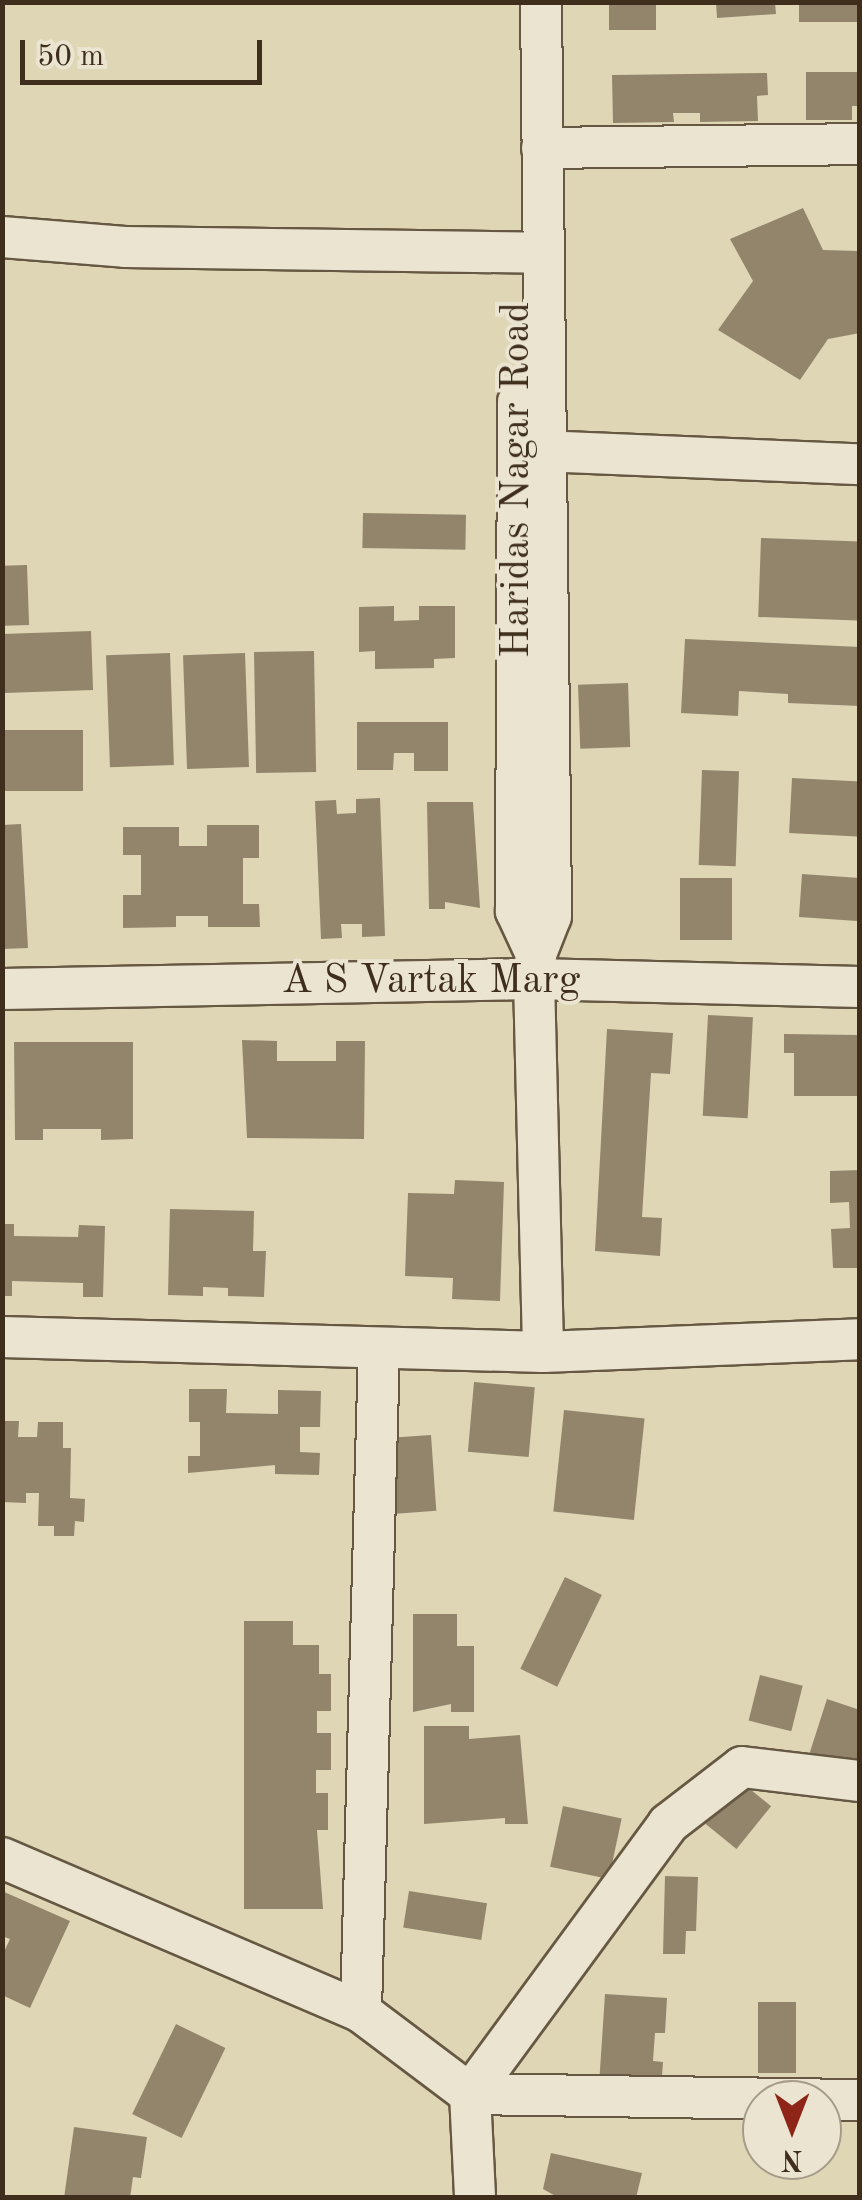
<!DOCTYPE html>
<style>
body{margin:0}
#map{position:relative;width:862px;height:2200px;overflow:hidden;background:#dfd6b6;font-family:"Old Standard TT",serif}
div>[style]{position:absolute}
.building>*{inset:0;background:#92856c;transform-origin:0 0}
.roads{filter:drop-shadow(2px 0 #665842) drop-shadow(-2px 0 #665842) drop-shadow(0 2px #665842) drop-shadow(0 -2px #665842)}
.minor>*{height:40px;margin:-20px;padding:0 20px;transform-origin:20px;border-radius:20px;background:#eae4d0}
span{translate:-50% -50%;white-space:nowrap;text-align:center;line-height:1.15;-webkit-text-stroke:8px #eae4d0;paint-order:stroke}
.street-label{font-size:40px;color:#3e2e1b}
.frame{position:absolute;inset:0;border:5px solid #3e2e1b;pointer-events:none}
.north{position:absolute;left:742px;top:2080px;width:100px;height:100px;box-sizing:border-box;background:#eae4d0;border:2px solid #a59b88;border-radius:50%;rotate:180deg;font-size:28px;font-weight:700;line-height:40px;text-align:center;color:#3e2e1b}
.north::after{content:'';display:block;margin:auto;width:35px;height:45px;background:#8f2418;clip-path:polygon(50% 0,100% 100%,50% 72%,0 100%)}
.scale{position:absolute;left:20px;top:40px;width:242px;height:45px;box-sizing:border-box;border:5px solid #3e2e1b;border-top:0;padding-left:12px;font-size:30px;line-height:35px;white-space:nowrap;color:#3e2e1b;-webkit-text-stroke:8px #eae4d0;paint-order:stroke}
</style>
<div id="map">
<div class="building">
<i style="left:609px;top:2px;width:47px;height:28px"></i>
<i style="clip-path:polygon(716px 2px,775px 2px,776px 14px,717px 18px)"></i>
<i style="left:799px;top:2px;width:61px;height:20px"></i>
<i style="clip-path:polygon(806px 72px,860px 72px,860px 106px,852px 106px,852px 120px,806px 120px)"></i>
<i style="clip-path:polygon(767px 73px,768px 95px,757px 96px,758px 121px,700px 122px,700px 113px,673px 113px,674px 122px,613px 123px,612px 75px)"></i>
<i style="clip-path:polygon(803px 208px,823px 250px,860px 251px,860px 333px,828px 339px,800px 380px,718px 330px,753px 281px,730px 239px)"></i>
<i style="left:363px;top:513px;width:103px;height:35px;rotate:1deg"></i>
<i style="left:761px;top:538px;width:99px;height:79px;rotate:2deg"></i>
<i style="left:27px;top:565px;width:60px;height:25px;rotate:88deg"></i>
<i style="clip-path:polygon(394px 606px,394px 621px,419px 620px,419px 606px,455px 606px,455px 658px,434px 659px,434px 668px,375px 669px,375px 651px,359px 652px,359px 607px)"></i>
<i style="left:91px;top:631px;width:59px;height:89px;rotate:88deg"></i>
<i style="clip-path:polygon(685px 639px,860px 647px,860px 706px,788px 703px,788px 694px,739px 691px,738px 716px,681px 713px)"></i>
<i style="left:314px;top:651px;width:121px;height:60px;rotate:89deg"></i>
<i style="left:170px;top:653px;width:112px;height:64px;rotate:88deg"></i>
<i style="left:245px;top:653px;width:114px;height:62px;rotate:88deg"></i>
<i style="left:628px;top:683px;width:64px;height:50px;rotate:88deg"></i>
<i style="clip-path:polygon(357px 722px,448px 722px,448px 771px,414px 771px,414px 753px,394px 753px,393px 770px,357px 770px)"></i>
<i style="left:2px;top:730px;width:81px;height:61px"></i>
<i style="left:702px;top:770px;width:37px;height:95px;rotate:2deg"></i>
<i style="left:792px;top:778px;width:68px;height:55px;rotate:3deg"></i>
<i style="clip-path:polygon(380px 798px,385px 936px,362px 937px,362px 924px,341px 924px,342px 938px,321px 939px,315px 801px,336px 800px,337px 814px,356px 813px,356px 799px)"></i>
<i style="clip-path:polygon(427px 802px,473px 802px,480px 908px,445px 902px,445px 909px,429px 909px)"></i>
<i style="clip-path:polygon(21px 824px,28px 948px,2px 949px,2px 825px)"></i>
<i style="clip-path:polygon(207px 825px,259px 825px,259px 858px,243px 858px,243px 904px,259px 904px,260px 927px,208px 927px,208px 916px,176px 916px,176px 927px,123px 928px,123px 895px,141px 895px,141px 855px,123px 855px,123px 827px,179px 827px,179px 846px,207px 846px)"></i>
<i style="left:802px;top:874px;width:58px;height:43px;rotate:4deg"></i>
<i style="left:680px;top:878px;width:52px;height:62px"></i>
<i style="left:708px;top:1015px;width:45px;height:101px;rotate:3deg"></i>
<i style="clip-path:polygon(607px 1029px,673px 1033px,670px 1074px,651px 1073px,642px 1217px,662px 1218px,660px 1256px,595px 1251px)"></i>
<i style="clip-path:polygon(784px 1034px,860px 1035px,860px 1096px,794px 1096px,794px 1053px,784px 1053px)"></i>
<i style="clip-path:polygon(242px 1040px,277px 1041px,277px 1061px,336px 1061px,336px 1041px,365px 1041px,364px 1139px,247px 1138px)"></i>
<i style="clip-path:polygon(14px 1042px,133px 1042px,133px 1139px,101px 1140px,101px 1129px,43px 1129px,43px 1140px,15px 1140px)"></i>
<i style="clip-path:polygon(860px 1170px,860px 1268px,833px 1268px,831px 1229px,850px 1228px,849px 1202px,830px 1203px,830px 1171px)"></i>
<i style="clip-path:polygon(455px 1180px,504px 1182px,500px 1301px,452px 1299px,453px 1278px,405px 1276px,408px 1193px,454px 1194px)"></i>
<i style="clip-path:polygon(170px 1209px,254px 1211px,253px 1251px,266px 1251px,264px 1297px,228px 1296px,228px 1288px,203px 1287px,203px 1296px,168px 1295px)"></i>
<i style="clip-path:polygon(2px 1224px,14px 1224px,14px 1236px,78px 1237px,79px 1225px,105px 1226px,103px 1297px,83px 1297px,83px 1283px,12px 1281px,12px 1296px,2px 1296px)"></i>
<i style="left:474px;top:1382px;width:61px;height:70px;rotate:5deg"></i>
<i style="clip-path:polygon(189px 1389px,227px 1389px,226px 1413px,278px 1414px,278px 1390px,321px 1391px,320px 1427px,300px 1427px,300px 1452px,320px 1453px,319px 1475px,275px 1474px,275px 1465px,188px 1473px,188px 1456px,200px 1456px,200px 1422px,189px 1422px)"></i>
<i style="left:564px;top:1410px;width:81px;height:102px;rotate:6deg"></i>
<i style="clip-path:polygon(2px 1421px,19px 1421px,18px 1437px,37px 1437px,38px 1422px,63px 1422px,63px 1448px,71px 1448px,70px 1498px,85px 1499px,84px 1522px,75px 1521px,74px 1536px,54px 1536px,54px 1526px,38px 1526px,39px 1493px,26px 1493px,26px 1503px,2px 1502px)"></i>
<i style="left:431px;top:1435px;width:76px;height:44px;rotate:86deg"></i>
<i style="left:565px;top:1577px;width:41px;height:102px;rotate:26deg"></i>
<i style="clip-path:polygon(413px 1614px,457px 1614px,457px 1646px,474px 1646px,474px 1712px,451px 1712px,451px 1704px,413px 1712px)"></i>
<i style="clip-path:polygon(244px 1621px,293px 1621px,293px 1645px,319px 1645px,319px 1674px,331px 1674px,331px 1711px,317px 1711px,317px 1733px,331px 1733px,331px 1770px,316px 1770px,316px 1793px,328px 1793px,328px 1830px,317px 1830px,323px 1909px,244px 1909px)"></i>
<i style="left:760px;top:1675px;width:44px;height:47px;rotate:14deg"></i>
<i style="clip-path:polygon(827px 1699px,860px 1710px,860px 1774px,808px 1758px)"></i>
<i style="clip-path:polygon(424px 1726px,469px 1726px,469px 1739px,520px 1735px,528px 1824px,505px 1824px,505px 1818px,424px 1824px)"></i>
<i style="left:740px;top:1781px;width:40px;height:55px;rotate:39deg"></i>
<i style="left:563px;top:1806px;width:60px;height:62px;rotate:12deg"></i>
<i style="clip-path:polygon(665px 1876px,698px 1877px,696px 1931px,686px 1931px,685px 1954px,663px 1954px)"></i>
<i style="clip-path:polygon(2px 1891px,70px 1921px,30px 2008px,2px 1995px,2px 1956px,10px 1939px,2px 1936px)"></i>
<i style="left:409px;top:1891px;width:79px;height:37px;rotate:9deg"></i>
<i style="clip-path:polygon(605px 1994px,667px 1998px,665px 2033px,655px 2033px,653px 2061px,663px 2062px,661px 2090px,599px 2085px)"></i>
<i style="left:758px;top:2002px;width:38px;height:71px"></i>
<i style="left:176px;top:2024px;width:55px;height:100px;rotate:26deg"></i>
<i style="clip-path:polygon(74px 2127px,147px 2137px,141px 2178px,133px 2177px,130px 2198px,64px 2198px)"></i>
<i style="clip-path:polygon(551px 2153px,642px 2173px,636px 2198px,559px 2198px,543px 2189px)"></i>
</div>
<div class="roads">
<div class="minor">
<i style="left:541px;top:2px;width:914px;rotate:89.37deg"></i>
<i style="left:551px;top:916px;width:41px;rotate:111.5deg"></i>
<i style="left:536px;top:954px;width:25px;rotate:95deg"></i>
<i style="left:534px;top:979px;width:373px;rotate:88.6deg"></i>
<i style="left:542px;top:148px;width:318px;rotate:-0.7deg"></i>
<i style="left:2px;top:237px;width:123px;rotate:4.6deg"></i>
<i style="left:125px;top:247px;width:418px;rotate:0.8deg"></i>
<i style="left:518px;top:402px;width:509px;rotate:90.23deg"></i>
<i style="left:516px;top:911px;width:47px;rotate:65.1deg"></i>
<i style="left:519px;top:450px;width:341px;rotate:2.4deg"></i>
<i style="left:2px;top:989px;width:532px;rotate:-1.08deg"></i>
<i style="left:534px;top:979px;width:326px;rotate:1.4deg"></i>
<i style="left:2px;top:1337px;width:541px;rotate:1.59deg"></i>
<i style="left:543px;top:1352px;width:317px;rotate:-2.3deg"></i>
<i style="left:379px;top:1349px;width:663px;rotate:91.56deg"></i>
<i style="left:361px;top:2012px;width:136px;rotate:37deg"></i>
<i style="left:470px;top:2094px;width:104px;rotate:87.2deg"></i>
<i style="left:2px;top:1858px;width:391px;rotate:23.2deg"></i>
<i style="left:470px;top:2094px;width:335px;rotate:-53.7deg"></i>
<i style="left:668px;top:1824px;width:93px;rotate:-37.6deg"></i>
<i style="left:742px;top:1767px;width:119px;rotate:6.8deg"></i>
<i style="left:470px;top:2094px;width:390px;rotate:0.9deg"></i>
</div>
</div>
<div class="street-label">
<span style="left:518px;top:480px;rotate:-90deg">Haridas Nagar Road</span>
<span style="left:431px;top:982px">A S Vartak Marg</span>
</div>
<div class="frame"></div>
<div class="north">N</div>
<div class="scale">50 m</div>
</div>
